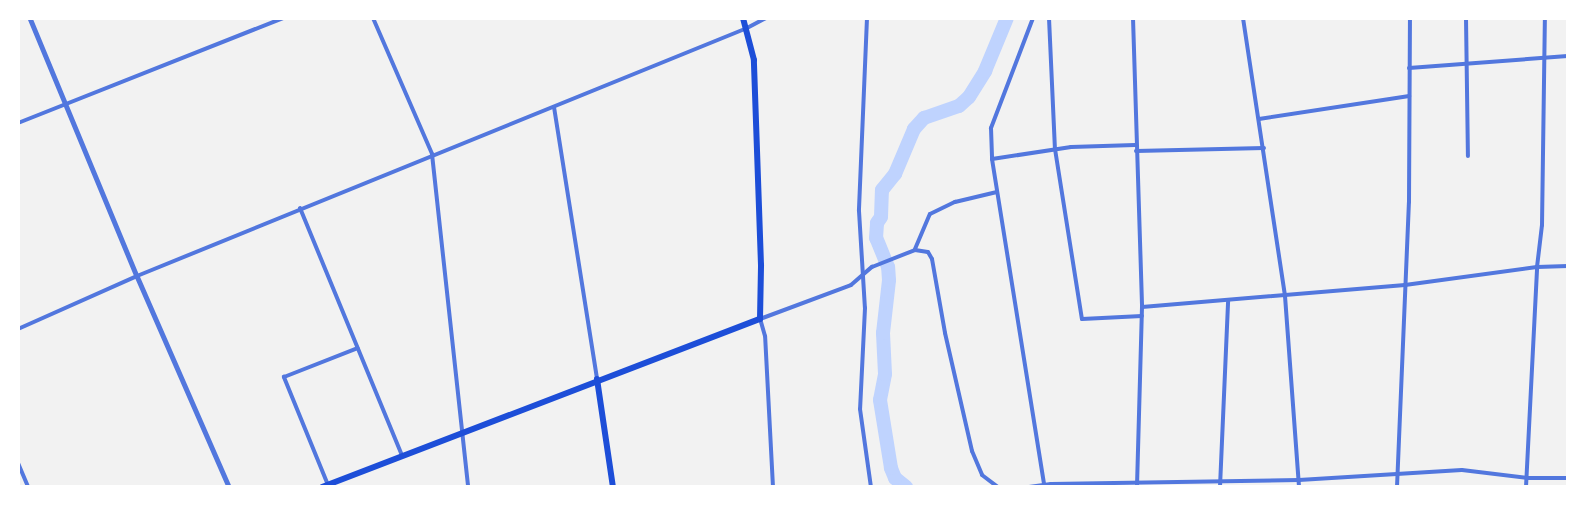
<!DOCTYPE html>
<style>
body{margin:0}
#map{position:relative;width:1586px;height:505px;overflow:hidden;background:#f2f2f2;font-family:Arial,sans-serif}
div>[style]{position:absolute}
.river>*{height:14px;margin:-7px;padding:0 7px;transform-origin:7px;border-radius:7px;background:#bfd3fe}
.minor>*{height:4px;margin:-2px;padding:0 2px;transform-origin:2px;border-radius:2px;background:#5277de}
.tertiary>*{height:4.5px;margin:-2.25px;padding:0 2.25px;transform-origin:2.25px;border-radius:2.25px;background:#5277de}
.primary>*{height:6px;margin:-3px;padding:0 3px;transform-origin:3px;border-radius:3px;background:#1d4ed8}
span{translate:-50% -50%;white-space:nowrap;text-align:center;line-height:1.15;-webkit-text-stroke:6px #fff;paint-order:stroke}
.frame{position:absolute;inset:0;border:20px solid #fff;pointer-events:none}
</style>
<div id="map">
<div class="river">
<i style="left:906px;top:487px;width:14px;rotate:-141deg"></i>
<i style="left:895px;top:478px;width:11px;rotate:-112deg"></i>
<i style="left:891px;top:468px;width:69px;rotate:-99.2deg"></i>
<i style="left:880px;top:400px;width:26px;rotate:-79deg"></i>
<i style="left:885px;top:374px;width:41px;rotate:-92.8deg"></i>
<i style="left:883px;top:333px;width:53px;rotate:-83.5deg"></i>
<i style="left:889px;top:280px;width:13px;rotate:-94deg"></i>
<i style="left:888px;top:267px;width:31px;rotate:-112deg"></i>
<i style="left:876px;top:238px;width:15px;rotate:-86deg"></i>
<i style="left:877px;top:223px;width:7px;rotate:-56deg"></i>
<i style="left:881px;top:217px;width:27px;rotate:-88deg"></i>
<i style="left:882px;top:190px;width:21px;rotate:-51deg"></i>
<i style="left:895px;top:174px;width:49px;rotate:-67.1deg"></i>
<i style="left:914px;top:129px;width:15px;rotate:-48deg"></i>
<i style="left:924px;top:118px;width:37px;rotate:-19deg"></i>
<i style="left:959px;top:106px;width:13px;rotate:-42deg"></i>
<i style="left:969px;top:97px;width:31px;rotate:-58deg"></i>
<i style="left:985px;top:71px;width:57px;rotate:-67.5deg"></i>
</div>
<div class="minor">
<i style="left:373px;top:18px;width:148px;rotate:66.5deg"></i>
<i style="left:432px;top:154px;width:335px;rotate:83.8deg"></i>
<i style="left:867px;top:18px;width:193px;rotate:92.4deg"></i>
<i style="left:859px;top:211px;width:97px;rotate:86.5deg"></i>
<i style="left:865px;top:308px;width:101px;rotate:92.8deg"></i>
<i style="left:860px;top:409px;width:79px;rotate:82deg"></i>
<i style="left:1033px;top:18px;width:118px;rotate:110.9deg"></i>
<i style="left:991px;top:128px;width:31px;rotate:88deg"></i>
<i style="left:992px;top:159px;width:330px;rotate:80.9deg"></i>
<i style="left:1049px;top:18px;width:131px;rotate:87.4deg"></i>
<i style="left:1055px;top:149px;width:172px;rotate:81deg"></i>
<i style="left:1082px;top:319px;width:60px;rotate:-2.9deg"></i>
<i style="left:1133px;top:18px;width:289px;rotate:88.2deg"></i>
<i style="left:1142px;top:307px;width:179px;rotate:91.6deg"></i>
<i style="left:1243px;top:18px;width:281px;rotate:81.4deg"></i>
<i style="left:1285px;top:296px;width:192px;rotate:85.8deg"></i>
<i style="left:1466px;top:18px;width:138px;rotate:89.2deg"></i>
<i style="left:1409px;top:68px;width:159px;rotate:-4.3deg"></i>
<i style="left:554px;top:107px;width:275px;rotate:81deg"></i>
<i style="left:1259px;top:119px;width:152px;rotate:-8.7deg"></i>
<i style="left:18px;top:123px;width:285px;rotate:-21.6deg"></i>
<i style="left:1136px;top:151px;width:128px;rotate:-1.3deg"></i>
<i style="left:992px;top:159px;width:80px;rotate:-8.6deg"></i>
<i style="left:1071px;top:147px;width:64px;rotate:-1.8deg"></i>
<i style="left:300px;top:208px;width:268px;rotate:67.6deg"></i>
<i style="left:915px;top:249px;width:38px;rotate:-67deg"></i>
<i style="left:930px;top:214px;width:28px;rotate:-26deg"></i>
<i style="left:955px;top:202px;width:43px;rotate:-13.4deg"></i>
<i style="left:1142px;top:307px;width:264px;rotate:-4.8deg"></i>
<i style="left:1405px;top:285px;width:133px;rotate:-7.8deg"></i>
<i style="left:1537px;top:267px;width:31px;rotate:-2deg"></i>
<i style="left:18px;top:329px;width:130px;rotate:-24deg"></i>
<i style="left:137px;top:276px;width:658px;rotate:-22.12deg"></i>
<i style="left:747px;top:28px;width:21px;rotate:-28deg"></i>
<i style="left:18px;top:463px;width:26px;rotate:67deg"></i>
<i style="left:328px;top:485px;width:117px;rotate:-112.2deg"></i>
<i style="left:284px;top:377px;width:79px;rotate:-21.4deg"></i>
<i style="left:773px;top:487px;width:151px;rotate:-93deg"></i>
<i style="left:765px;top:336px;width:18px;rotate:-106deg"></i>
<i style="left:760px;top:319px;width:97px;rotate:-20.5deg"></i>
<i style="left:851px;top:285px;width:28px;rotate:-41deg"></i>
<i style="left:872px;top:267px;width:46px;rotate:-21.6deg"></i>
<i style="left:915px;top:250px;width:13px;rotate:9deg"></i>
<i style="left:928px;top:252px;width:8px;rotate:60deg"></i>
<i style="left:932px;top:259px;width:75px;rotate:80deg"></i>
<i style="left:945px;top:333px;width:121px;rotate:77.1deg"></i>
<i style="left:972px;top:451px;width:26px;rotate:67deg"></i>
<i style="left:982px;top:475px;width:20px;rotate:37deg"></i>
<i style="left:1029px;top:487px;width:22px;rotate:-8deg"></i>
<i style="left:1051px;top:484px;width:248px;rotate:-0.9deg"></i>
<i style="left:1299px;top:480px;width:163px;rotate:-3.5deg"></i>
<i style="left:1462px;top:470px;width:65px;rotate:7deg"></i>
<i style="left:1527px;top:478px;width:41px"></i>
<i style="left:1220px;top:487px;width:186px;rotate:-87.5deg"></i>
<i style="left:1397px;top:487px;width:285px;rotate:-87.6deg"></i>
<i style="left:1409px;top:202px;width:184px;rotate:-89.7deg"></i>
<i style="left:1526px;top:487px;width:220px;rotate:-87.1deg"></i>
<i style="left:1537px;top:267px;width:42px;rotate:-83.2deg"></i>
<i style="left:1542px;top:225px;width:207px;rotate:-89.2deg"></i>
</div>
<div class="tertiary">
<i style="left:30px;top:18px;width:279px;rotate:67.5deg"></i>
<i style="left:137px;top:276px;width:230px;rotate:66.4deg"></i>
</div>
<div class="primary">
<i style="left:597px;top:379px;width:109px;rotate:81.6deg"></i>
<i style="left:322px;top:487px;width:469px;rotate:-21deg"></i>
<i style="left:760px;top:319px;width:54px;rotate:-88.9deg"></i>
<i style="left:761px;top:265px;width:205px;rotate:-92deg"></i>
<i style="left:754px;top:60px;width:43px;rotate:-104.7deg"></i>
</div>
<div class="frame"></div>
</div>
